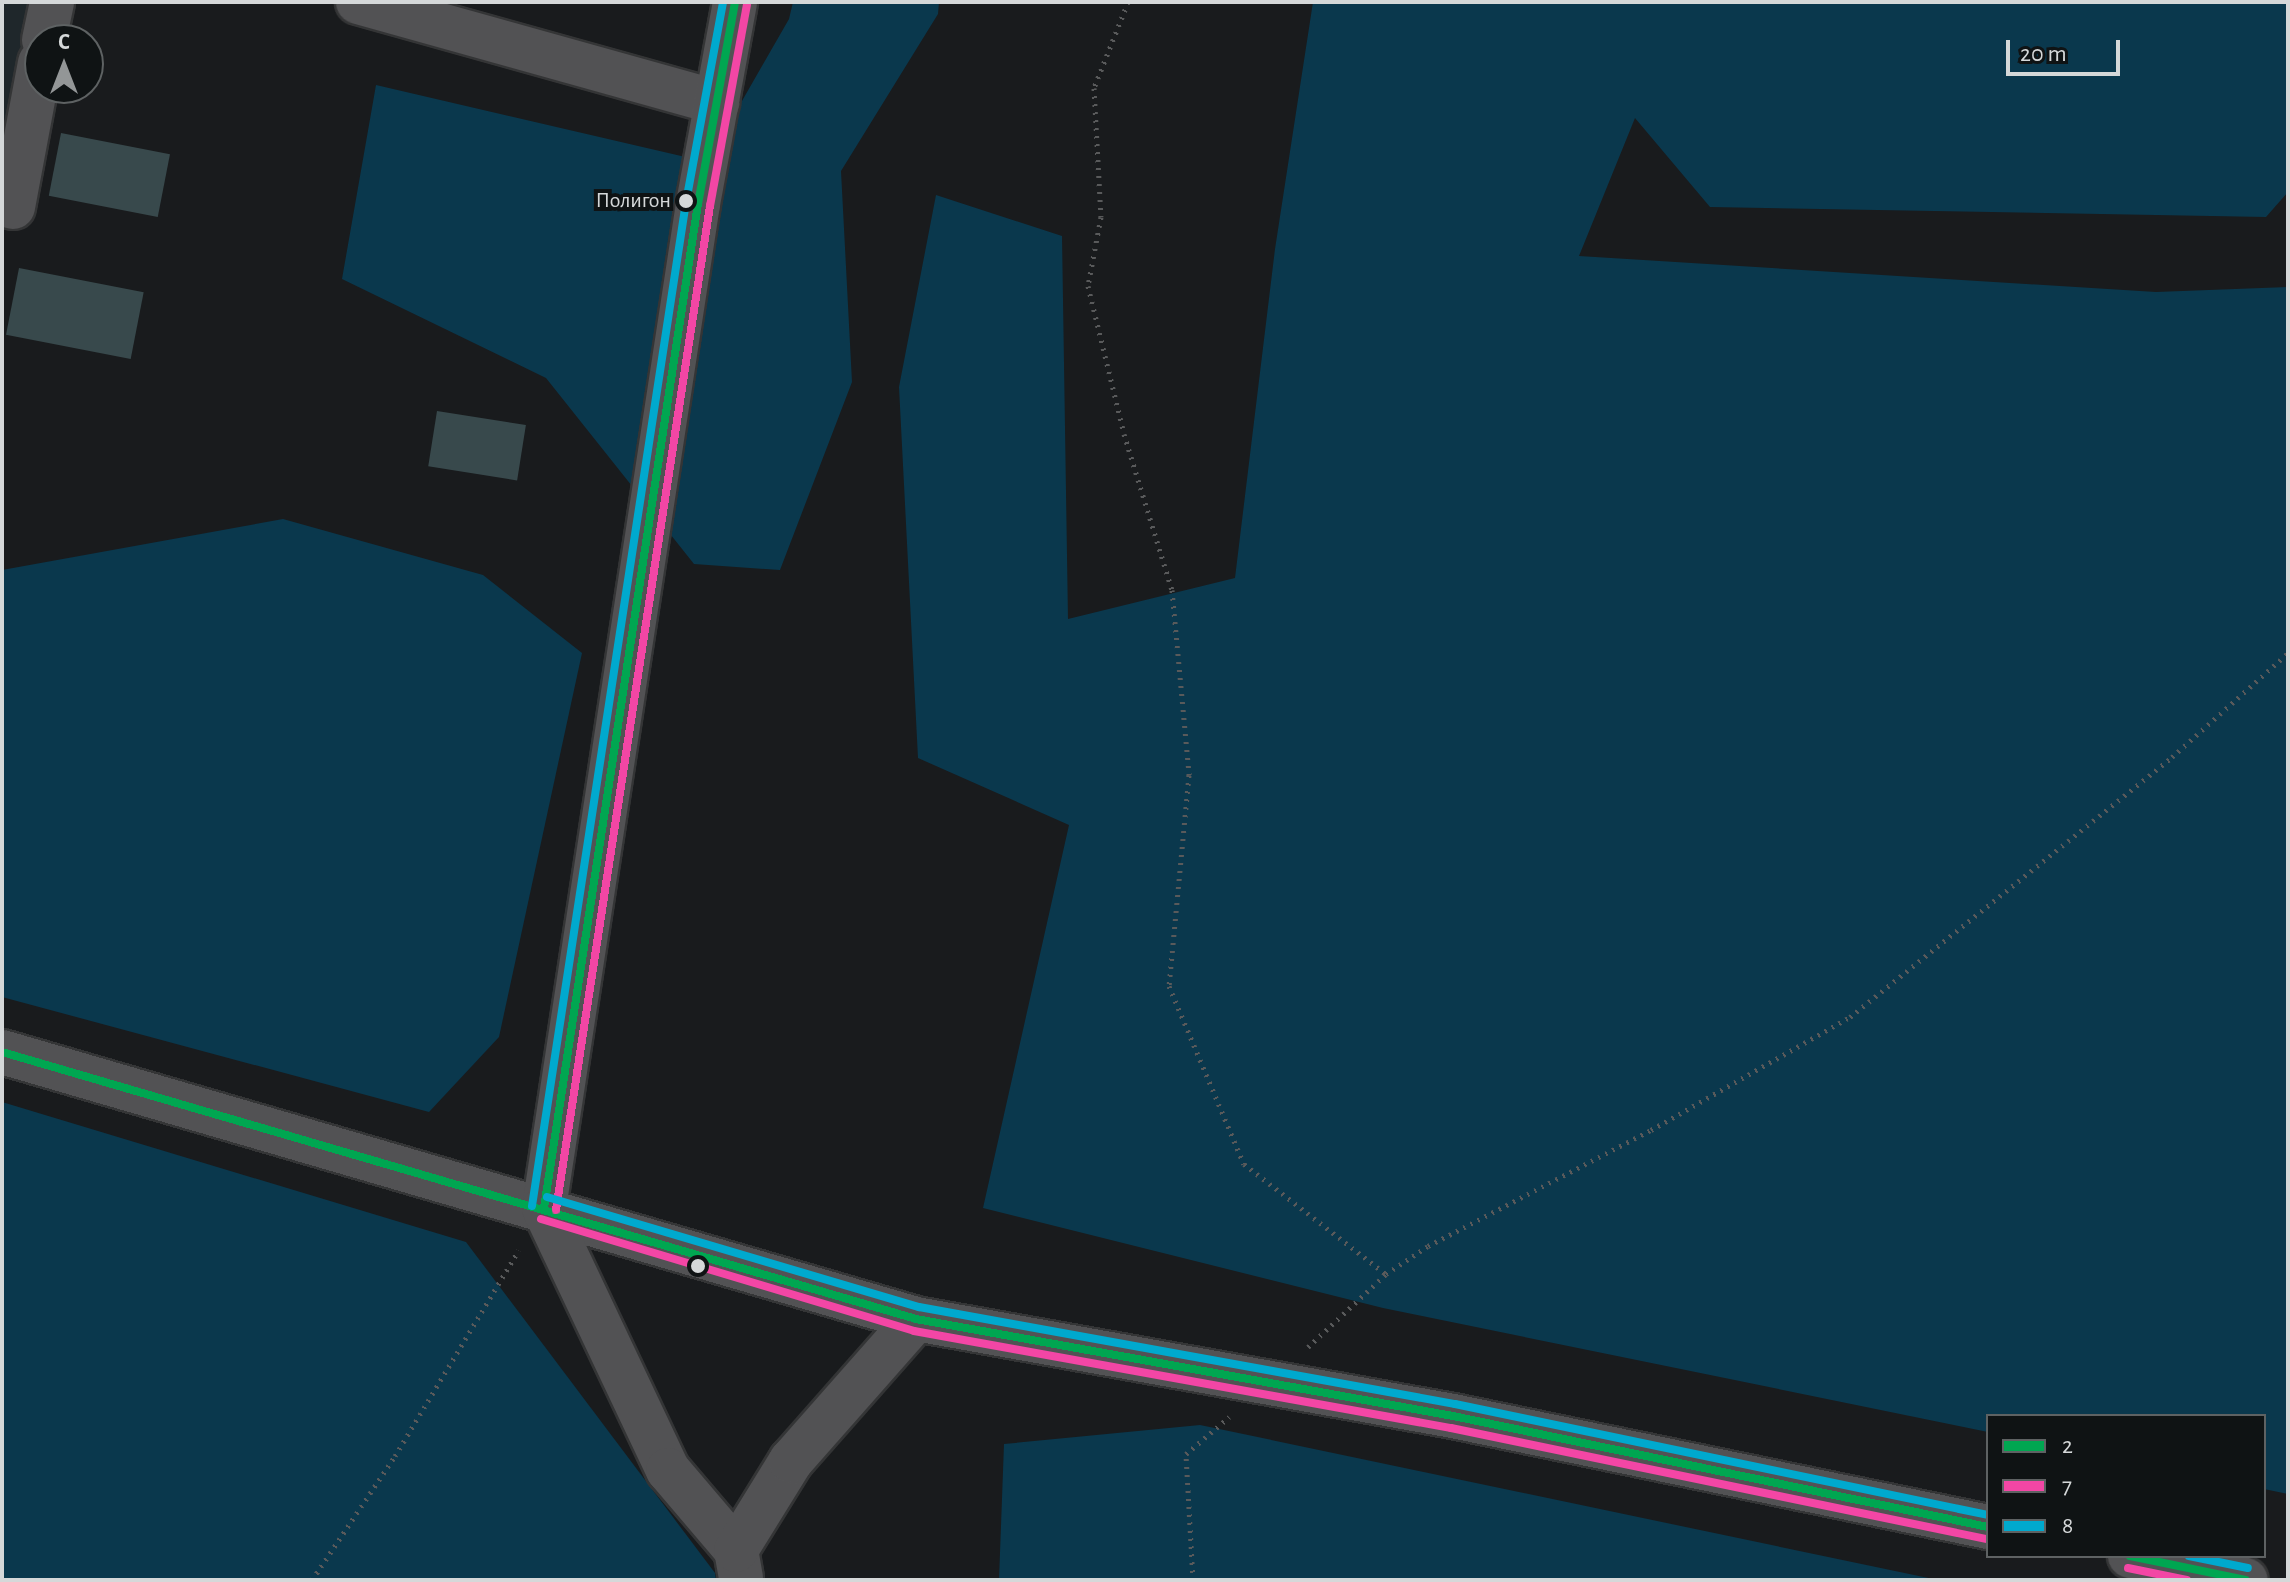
<!DOCTYPE html>
<meta charset="utf-8">
<style>
body{margin:0}
#map{position:relative;width:2290px;height:1582px;overflow:hidden;background:#191b1d;font-family:"Alegreya Sans",sans-serif}
div>[style]{position:absolute}
.built>*{inset:0;background:#1f272b}
.green>*{inset:0;background:#0a384d}
.building>*{inset:0;background:#38494c;transform-origin:0 0}
.path>*{height:5px;margin-top:-2.5px;transform-origin:0;background:repeating-linear-gradient(90deg,#595a5b 0 2px,transparent 0 8px)}
.roads{filter:drop-shadow(2px 0 #343536) drop-shadow(-2px 0 #343536) drop-shadow(0 2px #343536) drop-shadow(0 -2px #343536)}
.minor>*{height:44px;margin:-22px;padding:0 22px;transform-origin:22px;border-radius:22px;background:#525254}
.bus-1>*{height:8px;margin:-4px;padding:0 4px;transform-origin:4px;border-radius:4px;background:#00a651}
.bus-2>*{height:8px;margin:-4px;padding:0 4px;transform-origin:4px;border-radius:4px;background:#f346a5}
.bus-3>*{height:8px;margin:-4px;padding:0 4px;transform-origin:4px;border-radius:4px;background:#00a9ce}
.dots>*{width:22px;height:22px;translate:-50% -50%;box-sizing:border-box;border:4px solid #0f1314;border-radius:50%}
span{translate:-50% -50%;white-space:nowrap;text-align:center;line-height:1.15;-webkit-text-stroke:8px #0f1314;paint-order:stroke}
.bus-label{font-size:22px;color:#d5d8d9}
.right{translate:-100% -50%;text-align:right}
.frame{position:absolute;inset:0;border:4px solid #d5d8d9;pointer-events:none}
.legend{position:absolute;left:1986px;top:1414px;width:280px;height:144px;box-sizing:border-box;background:#0f1314;border:2px solid #5e6263;margin:0;padding:10px 14px;list-style:none;font-size:24px;color:#d5d8d9}
.legend li{display:flex;align-items:center;gap:16px;height:40px}
.legend b{width:40px;border:2px solid #5e6263}
.north{position:absolute;left:24px;top:24px;width:80px;height:80px;box-sizing:border-box;background:#0f1314;border:2px solid #5e6263;border-radius:50%;rotate:0deg;font-size:22px;font-weight:700;line-height:32px;text-align:center;color:#d5d8d9}
.north::after{content:'';display:block;margin:auto;width:28px;height:36px;background:#939697;clip-path:polygon(50% 0,100% 100%,50% 72%,0 100%)}
.scale{position:absolute;left:2006px;top:40px;width:114px;height:36px;box-sizing:border-box;border:4px solid #d5d8d9;border-top:0;padding-left:10px;font-size:24px;line-height:28px;white-space:nowrap;color:#d5d8d9;-webkit-text-stroke:6px #0f1314;paint-order:stroke}
</style>
<div id="map">
<div class="built">
<i style="clip-path:polygon(2px 2px,39px 2px,2px 164px)"></i>
</div>
<div class="green">
<i style="clip-path:polygon(793px 2px,939px 2px,938px 14px,841px 171px,852px 382px,780px 570px,694px 564px,546px 378px,342px 279px,376px 85px,707px 162px,789px 19px)"></i>
<i style="clip-path:polygon(1313px 2px,2288px 2px,2288px 192px,2266px 217px,1710px 207px,1635px 118px,1579px 256px,2156px 292px,2288px 287px,2288px 1494px,2264px 1489px,2264px 1416px,1988px 1416px,1988px 1432px,1383px 1308px,983px 1208px,1069px 825px,918px 758px,899px 387px,936px 195px,1062px 236px,1068px 619px,1235px 578px,1275px 249px)"></i>
<i style="clip-path:polygon(283px 519px,483px 575px,582px 653px,499px 1037px,429px 1112px,2px 997px,2px 570px)"></i>
<i style="clip-path:polygon(2px 1102px,466px 1242px,715px 1573px,716px 1580px,2px 1580px)"></i>
<i style="clip-path:polygon(1200px 1425px,1938px 1580px,999px 1580px,1004px 1444px)"></i>
</div>
<div class="building">
<i style="left:61px;top:133px;width:111px;height:64px;rotate:11deg"></i>
<i style="left:19px;top:268px;width:127px;height:68px;rotate:11deg"></i>
<i style="left:437px;top:411px;width:90px;height:56px;rotate:9deg"></i>
</div>
<div class="path">
<i style="left:1128px;top:2px;width:92px;rotate:111.6deg"></i>
<i style="left:1094px;top:88px;width:129px;rotate:86.9deg"></i>
<i style="left:1101px;top:217px;width:70px;rotate:100.7deg"></i>
<i style="left:1088px;top:286px;width:152px;rotate:76.3deg"></i>
<i style="left:1124px;top:434px;width:163px;rotate:72.9deg"></i>
<i style="left:1172px;top:590px;width:186px;rotate:84.7deg"></i>
<i style="left:1189px;top:775px;width:212px;rotate:95.4deg"></i>
<i style="left:1169px;top:986px;width:193px;rotate:67.2deg"></i>
<i style="left:1244px;top:1164px;width:180px;rotate:37.8deg"></i>
<i style="left:1308px;top:1347px;width:107px;rotate:-43.1deg"></i>
<i style="left:1386px;top:1274px;width:50px;rotate:-33.7deg"></i>
<i style="left:1428px;top:1246px;width:251px;rotate:-27.5deg"></i>
<i style="left:1651px;top:1130px;width:229px;rotate:-29.6deg"></i>
<i style="left:1850px;top:1017px;width:414px;rotate:-38.9deg"></i>
<i style="left:2172px;top:757px;width:156px;rotate:-41.9deg"></i>
<i style="left:312px;top:1580px;width:149px;rotate:-56.2deg"></i>
<i style="left:395px;top:1456px;width:240px;rotate:-59deg"></i>
<i style="left:1193px;top:1580px;width:126px;rotate:-93.2deg"></i>
<i style="left:1186px;top:1454px;width:57px;rotate:-40.7deg"></i>
</div>
<div class="roads">
<div class="minor">
<i style="left:358px;top:2px;width:373px;rotate:15.6deg"></i>
<i style="left:44px;top:40px;width:39px;rotate:-78deg"></i>
<i style="left:13px;top:207px;width:147px;rotate:-79.4deg"></i>
<i style="left:2px;top:1052px;width:952px;rotate:16.28deg"></i>
<i style="left:916px;top:1319px;width:546px;rotate:10.24deg"></i>
<i style="left:1453px;top:1416px;width:546px;rotate:11.72deg"></i>
<i style="left:544px;top:1208px;width:1016px;rotate:-81.28deg"></i>
<i style="left:698px;top:204px;width:205px;rotate:-79.6deg"></i>
<i style="left:544px;top:1208px;width:290px;rotate:64.7deg"></i>
<i style="left:668px;top:1470px;width:105px;rotate:49.6deg"></i>
<i style="left:2130px;top:1556px;width:118px;rotate:11.7deg"></i>
<i style="left:741px;top:1578px;width:28px;rotate:-100deg"></i>
<i style="left:736px;top:1550px;width:105px;rotate:-58.3deg"></i>
<i style="left:791px;top:1461px;width:189px;rotate:-48.6deg"></i>
</div>
</div>
<div class="bus-1">
<i style="left:2px;top:1052px;width:952px;rotate:16.28deg"></i>
<i style="left:916px;top:1319px;width:546px;rotate:10.24deg"></i>
<i style="left:1453px;top:1416px;width:546px;rotate:11.72deg"></i>
<i style="left:544px;top:1208px;width:1016px;rotate:-81.28deg"></i>
<i style="left:698px;top:204px;width:205px;rotate:-79.6deg"></i>
<i style="left:2130px;top:1556px;width:118px;rotate:11.7deg"></i>
</div>
<div class="bus-2">
<i style="left:556px;top:1210px;width:1016px;rotate:-81.28deg"></i>
<i style="left:710px;top:206px;width:205px;rotate:-79.6deg"></i>
<i style="left:541px;top:1219px;width:389px;rotate:16.7deg"></i>
<i style="left:914px;top:1331px;width:546px;rotate:10.24deg"></i>
<i style="left:1451px;top:1428px;width:546px;rotate:11.72deg"></i>
<i style="left:2128px;top:1568px;width:60px;rotate:11.5deg"></i>
</div>
<div class="bus-3">
<i style="left:547px;top:1197px;width:388px;rotate:16.5deg"></i>
<i style="left:919px;top:1307px;width:545px;rotate:10.26deg"></i>
<i style="left:1455px;top:1404px;width:544px;rotate:11.76deg"></i>
<i style="left:532px;top:1206px;width:1016px;rotate:-81.28deg"></i>
<i style="left:686px;top:202px;width:203px;rotate:-79.5deg"></i>
<i style="left:2189px;top:1556px;width:60px;rotate:11.5deg"></i>
</div>
<div class="dots">
<i style="left:686px;top:201px;background:#d5d8d9"></i>
<i style="left:698px;top:1266px;background:#d5d8d9"></i>
</div>
<div class="bus-label">
<span class="right" style="left:671px;top:201px">Полигон</span>
</div>
<div class="frame"></div>
<ul class="legend">
<li><b style="height:10px;background:#00a651"></b>2</li>
<li><b style="height:10px;background:#f346a5"></b>7</li>
<li><b style="height:10px;background:#00a9ce"></b>8</li>
</ul>
<div class="north">С</div>
<div class="scale">20 m</div>
</div>
